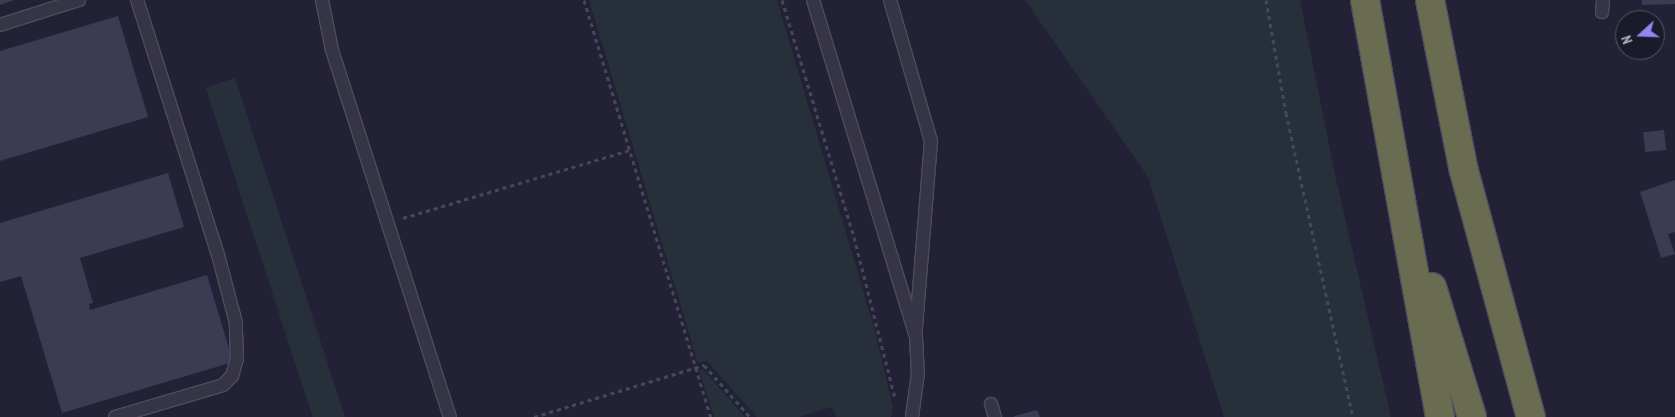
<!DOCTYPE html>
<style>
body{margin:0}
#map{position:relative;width:1675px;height:417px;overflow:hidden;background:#222136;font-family:"PT Sans Narrow",sans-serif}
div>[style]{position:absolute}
.green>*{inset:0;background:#262f3a;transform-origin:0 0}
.building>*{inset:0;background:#3d3b53;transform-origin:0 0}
.path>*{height:3px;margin-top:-1.5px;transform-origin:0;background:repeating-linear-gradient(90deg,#434a56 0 4px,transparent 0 8px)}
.roads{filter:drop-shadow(1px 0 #4e4c5e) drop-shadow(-1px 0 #4e4c5e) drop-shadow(0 1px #4e4c5e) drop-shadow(0 -1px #4e4c5e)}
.service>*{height:12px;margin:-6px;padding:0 6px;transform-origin:6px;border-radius:6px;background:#363546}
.motorway>*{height:28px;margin:-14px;padding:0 14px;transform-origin:14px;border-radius:14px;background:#6a6c52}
span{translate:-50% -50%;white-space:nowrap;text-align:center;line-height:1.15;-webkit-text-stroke:4px #1b1a2b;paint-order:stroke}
.north{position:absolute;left:1615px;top:10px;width:50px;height:50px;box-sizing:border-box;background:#1b1a2b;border:1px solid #575668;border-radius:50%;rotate:250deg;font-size:14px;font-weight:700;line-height:20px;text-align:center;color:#b1afc3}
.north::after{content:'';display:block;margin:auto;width:18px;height:22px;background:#9086f0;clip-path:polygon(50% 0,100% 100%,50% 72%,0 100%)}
</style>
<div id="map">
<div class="green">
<i style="clip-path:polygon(589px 0,777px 0,874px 327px,893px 407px,891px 417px,836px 417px,832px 407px,799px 417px,757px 417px,707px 361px,698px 363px)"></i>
<i style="clip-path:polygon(1025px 0,1300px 0,1336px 179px,1391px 417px,1224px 417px,1148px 177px)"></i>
<i style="left:235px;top:78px;width:356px;height:31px;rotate:72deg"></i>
<i style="clip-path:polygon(703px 369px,745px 417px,714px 417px,699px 370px)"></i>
</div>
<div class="building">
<i style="clip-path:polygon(0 0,14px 0,0 5px)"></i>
<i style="clip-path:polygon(1642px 0,1675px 0,1675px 4px,1642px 5px)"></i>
<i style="clip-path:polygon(118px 16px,148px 117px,0 161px,0 51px)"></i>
<i style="left:1664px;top:130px;width:20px;height:21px;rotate:84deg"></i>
<i style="clip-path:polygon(168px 173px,184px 227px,80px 258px,93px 303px,89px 304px,90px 310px,207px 275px,233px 362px,62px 413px,21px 276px,0 282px,0 223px)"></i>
<i style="clip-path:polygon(1675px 180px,1675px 232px,1668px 234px,1675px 254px,1661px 258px,1640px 192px)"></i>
<i style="clip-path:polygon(1037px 410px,1040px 417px,1014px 417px,1014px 416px)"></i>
</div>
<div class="path">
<i style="left:584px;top:0;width:436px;rotate:73.1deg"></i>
<i style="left:782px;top:0;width:248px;rotate:73.1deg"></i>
<i style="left:854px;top:237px;width:166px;rotate:75.7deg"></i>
<i style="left:1266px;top:0;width:115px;rotate:80deg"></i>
<i style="left:1286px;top:113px;width:311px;rotate:77.6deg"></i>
<i style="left:403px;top:218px;width:237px;rotate:-16.7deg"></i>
<i style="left:534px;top:417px;width:178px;rotate:-17deg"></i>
<i style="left:704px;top:365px;width:69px;rotate:48.5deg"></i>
</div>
<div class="roads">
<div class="service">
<i style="left:322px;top:0;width:51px;rotate:78.7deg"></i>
<i style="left:332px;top:50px;width:386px;rotate:72.2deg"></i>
<i style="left:813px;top:0;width:352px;rotate:73deg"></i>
<i style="left:916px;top:337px;width:36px;rotate:87deg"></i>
<i style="left:918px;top:373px;width:44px;rotate:97.8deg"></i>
<i style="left:890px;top:0;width:147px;rotate:73.8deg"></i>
<i style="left:931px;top:141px;width:189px;rotate:94.6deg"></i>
<i style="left:1602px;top:12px;width:12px;rotate:-85deg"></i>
<i style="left:0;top:25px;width:83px;rotate:-17.6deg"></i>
<i style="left:991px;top:404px;width:14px;rotate:73deg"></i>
<i style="left:115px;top:417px;width:113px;rotate:-16.5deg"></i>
<i style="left:223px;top:385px;width:13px;rotate:-45deg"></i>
<i style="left:232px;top:376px;width:18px;rotate:-74deg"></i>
<i style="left:237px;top:359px;width:36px;rotate:-92deg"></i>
<i style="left:236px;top:323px;width:70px;rotate:-104.8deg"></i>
<i style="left:218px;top:255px;width:268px;rotate:-107.6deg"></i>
</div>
<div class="motorway">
<i style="left:1365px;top:0;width:424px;rotate:79.8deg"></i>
<i style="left:1430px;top:0;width:174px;rotate:78.8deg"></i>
<i style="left:1464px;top:171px;width:255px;rotate:74.8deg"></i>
<i style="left:1432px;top:287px;width:136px;rotate:72.9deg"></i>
</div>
</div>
<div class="north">N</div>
</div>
